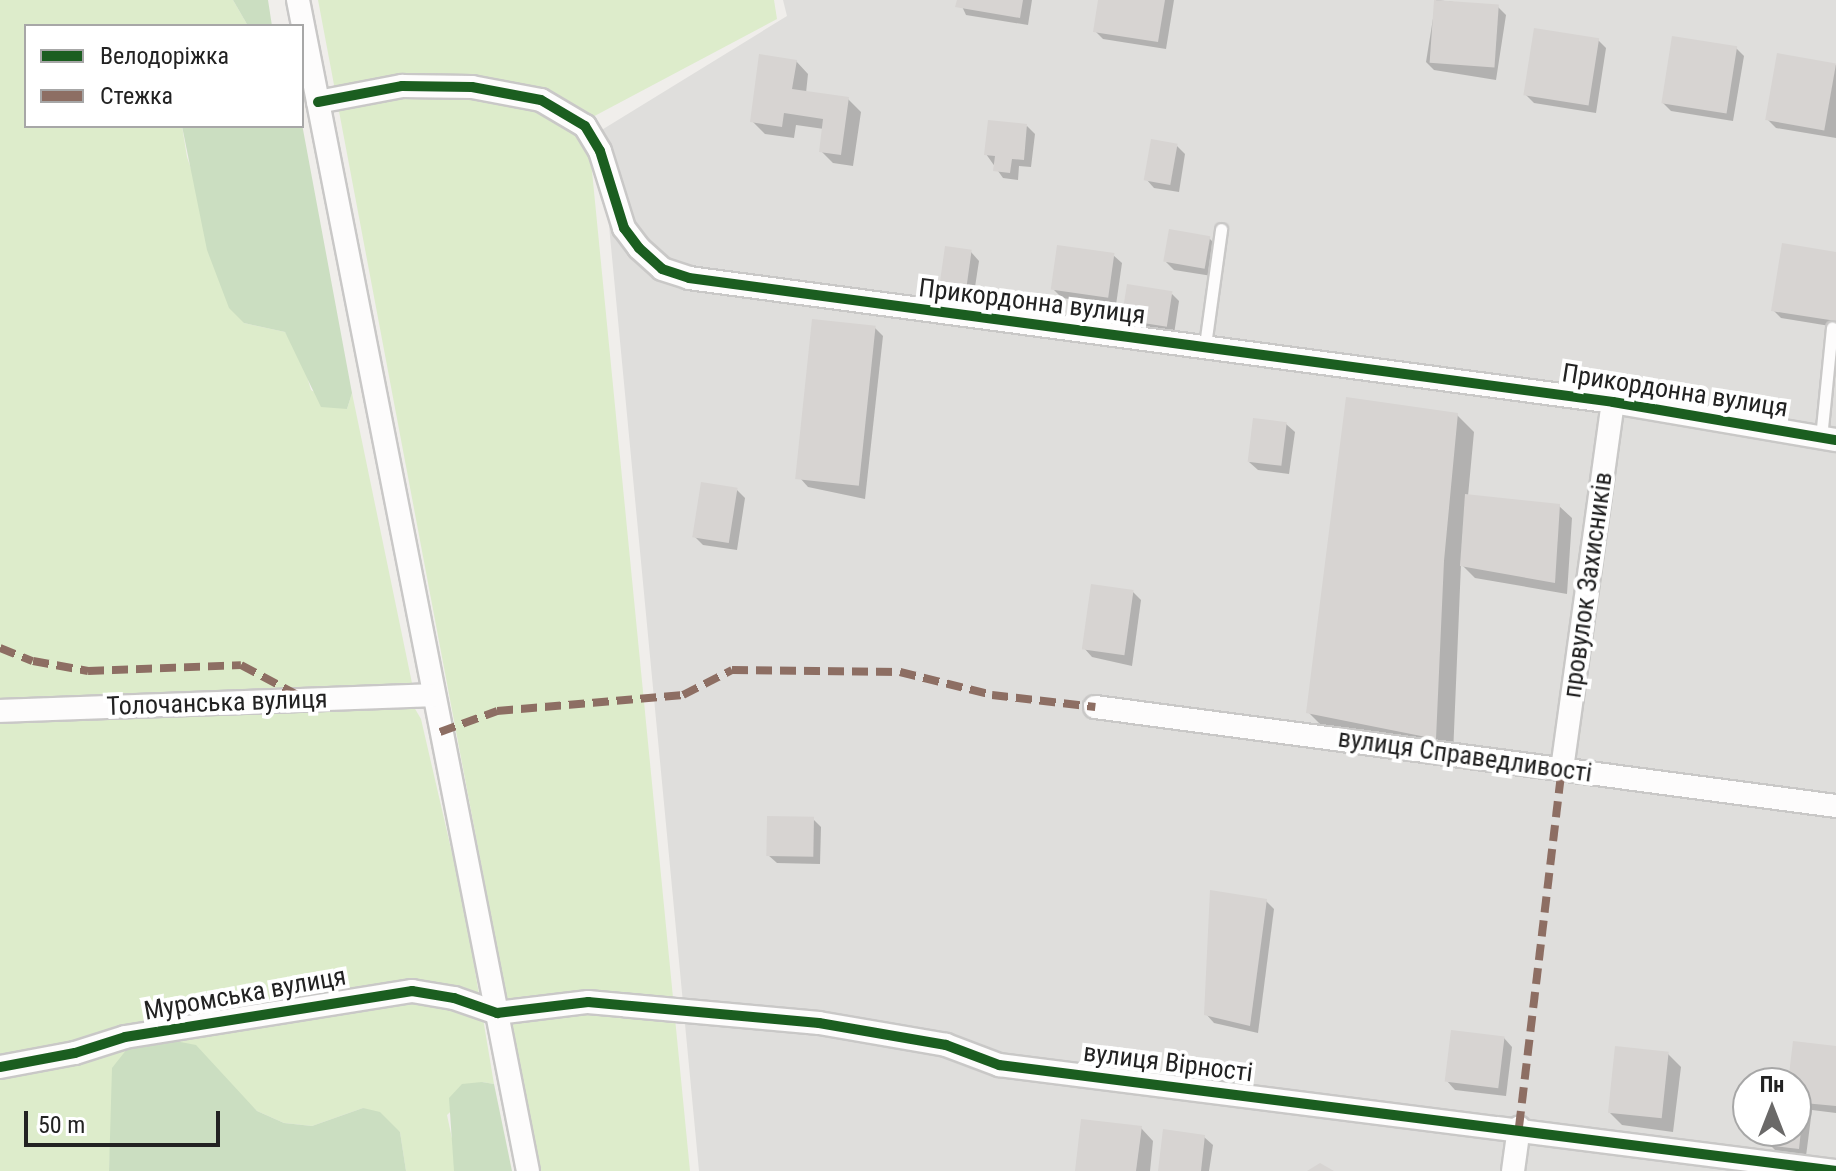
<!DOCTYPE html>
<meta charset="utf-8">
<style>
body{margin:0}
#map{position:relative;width:1836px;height:1171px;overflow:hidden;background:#f0eeeb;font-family:"Roboto Condensed",sans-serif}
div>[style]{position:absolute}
.residential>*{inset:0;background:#dfdedc}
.grass>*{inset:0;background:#ddeccb}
.forest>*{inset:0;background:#cbdec1}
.shadow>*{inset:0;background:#0003}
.building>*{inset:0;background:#d7d4d2;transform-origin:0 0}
.roads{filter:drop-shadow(2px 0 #c9c8c7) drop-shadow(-2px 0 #c9c8c7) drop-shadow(0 2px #c9c8c7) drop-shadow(0 -2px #c9c8c7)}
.lane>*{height:11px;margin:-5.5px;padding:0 5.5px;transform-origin:5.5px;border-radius:5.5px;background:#fdfcfc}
.street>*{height:22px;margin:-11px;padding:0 11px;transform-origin:11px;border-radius:11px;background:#fdfcfc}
.quiet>*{height:8px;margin-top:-4px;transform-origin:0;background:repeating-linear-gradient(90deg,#8d6e63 0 16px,transparent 0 24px)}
.cycleway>*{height:10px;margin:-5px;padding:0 5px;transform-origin:5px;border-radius:5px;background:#1b5e20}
span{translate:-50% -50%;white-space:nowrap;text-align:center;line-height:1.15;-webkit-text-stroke:8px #fff;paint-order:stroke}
.street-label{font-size:26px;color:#222}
.legend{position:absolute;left:24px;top:24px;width:280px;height:104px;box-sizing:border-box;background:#fff;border:2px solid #a7a7a7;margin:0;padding:10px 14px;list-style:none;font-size:24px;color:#222}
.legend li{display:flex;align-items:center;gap:16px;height:40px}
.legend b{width:40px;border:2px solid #a7a7a7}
.north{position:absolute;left:1732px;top:1067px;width:80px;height:80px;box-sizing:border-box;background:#fff;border:2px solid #a7a7a7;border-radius:50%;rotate:0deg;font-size:22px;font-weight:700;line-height:32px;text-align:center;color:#222}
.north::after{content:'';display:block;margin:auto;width:28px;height:36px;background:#6a6968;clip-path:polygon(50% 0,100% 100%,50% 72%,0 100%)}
.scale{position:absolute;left:24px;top:1111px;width:196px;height:36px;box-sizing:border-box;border:4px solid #222;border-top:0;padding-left:10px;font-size:24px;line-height:28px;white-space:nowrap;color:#222;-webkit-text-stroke:6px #fff;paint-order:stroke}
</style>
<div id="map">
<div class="residential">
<i style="clip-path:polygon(evenodd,783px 0,1836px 0,1836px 1171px,699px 1171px,600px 131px,787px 16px,783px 0,1748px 1083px,1796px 1083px,1796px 1131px,1748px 1131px,1748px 1083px)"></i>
</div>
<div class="grass">
<i style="clip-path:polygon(0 0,233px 0,248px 26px,26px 26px,26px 126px,182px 126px,187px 157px,244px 323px,285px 332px,301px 356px,311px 390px,347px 409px,352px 393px,413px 688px,0 701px)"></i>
<i style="clip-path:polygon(318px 0,774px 0,777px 19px,587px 120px,690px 1171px,539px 1171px)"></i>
<i style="clip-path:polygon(400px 701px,414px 707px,421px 719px,464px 905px,494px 1084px,482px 1082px,447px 1115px,457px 1162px,454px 1171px,406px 1171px,400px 1132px,363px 1108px,312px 1126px,284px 1123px,257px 1111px,226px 1083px,111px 1134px,109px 1171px,0 1171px,0 718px)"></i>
</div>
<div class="forest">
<i style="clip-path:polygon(233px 0,268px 0,272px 26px,248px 26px)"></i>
<i style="clip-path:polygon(302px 124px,352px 393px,347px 409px,321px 407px,285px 332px,244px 323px,229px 308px,207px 250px,182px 126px)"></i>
<i style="clip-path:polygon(170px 1040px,196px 1045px,257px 1111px,284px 1123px,312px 1126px,363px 1108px,380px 1112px,400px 1132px,406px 1171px,109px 1171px,112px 1068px,127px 1049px)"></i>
<i style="clip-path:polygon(482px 1082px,494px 1084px,512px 1171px,454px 1171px,449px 1098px,462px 1084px)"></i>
</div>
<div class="shadow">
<i style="clip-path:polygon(959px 0,1032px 0,1028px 25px,966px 15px)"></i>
<i style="clip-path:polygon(1100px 0,1174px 0,1166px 49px,1103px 39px,1095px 31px)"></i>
<i style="clip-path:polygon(1436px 0,1498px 7px,1506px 15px,1496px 80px,1434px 70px,1426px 62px)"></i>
<i style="clip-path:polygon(1598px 40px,1606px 48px,1596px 113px,1534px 103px,1525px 94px)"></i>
<i style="clip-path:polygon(1736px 48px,1744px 56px,1733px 121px,1671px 111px,1663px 103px)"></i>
<i style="clip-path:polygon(1778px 56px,1836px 65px,1836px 138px,1776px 128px,1768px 120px)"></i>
<i style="clip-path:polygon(796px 61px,808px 74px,806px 93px,848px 99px,861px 112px,853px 166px,833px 163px,821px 151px,824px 129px,796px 125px,794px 138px,765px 134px,752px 121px)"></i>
<i style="clip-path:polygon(1027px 126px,1035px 134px,1031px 167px,1019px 166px,1018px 180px,1003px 178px,986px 154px)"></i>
<i style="clip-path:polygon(1177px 146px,1185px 154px,1179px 192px,1154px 188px,1146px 179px)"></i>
<i style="clip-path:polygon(1209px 238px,1218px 247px,1212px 276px,1174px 270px,1166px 262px)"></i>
<i style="clip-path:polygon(971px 252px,979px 261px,973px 300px,948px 296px,940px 288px)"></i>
<i style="clip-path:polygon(1836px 254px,1836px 327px,1781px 318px,1773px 310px)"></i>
<i style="clip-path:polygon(1113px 255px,1122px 263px,1116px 305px,1062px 298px,1054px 290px)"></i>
<i style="clip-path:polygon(1171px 293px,1179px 301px,1174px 334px,1132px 327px,1123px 319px)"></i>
<i style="clip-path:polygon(875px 328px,883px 336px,865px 499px,808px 487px,800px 478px)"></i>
<i style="clip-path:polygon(1457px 415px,1474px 432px,1468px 496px,1559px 506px,1572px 518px,1567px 594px,1475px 578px,1461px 564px,1453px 755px,1325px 729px,1308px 712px)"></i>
<i style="clip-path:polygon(1286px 424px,1295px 432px,1289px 474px,1258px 470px,1249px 462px)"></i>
<i style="clip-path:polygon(737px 490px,745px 498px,737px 550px,703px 545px,695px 537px)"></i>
<i style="clip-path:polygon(1133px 592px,1141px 600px,1132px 666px,1092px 657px,1084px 648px)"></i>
<i style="clip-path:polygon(813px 819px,821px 827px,820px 864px,777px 863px,768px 855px)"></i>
<i style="clip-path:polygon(1266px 901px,1274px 909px,1258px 1033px,1214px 1023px,1206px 1014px)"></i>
<i style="clip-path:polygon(1504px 1038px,1512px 1047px,1506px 1096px,1455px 1090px,1447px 1081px)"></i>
<i style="clip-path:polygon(1836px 1048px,1836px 1113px,1812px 1110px,1806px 1156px,1777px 1152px,1769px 1144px,1771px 1131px,1796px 1131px,1796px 1083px,1790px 1083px)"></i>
<i style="clip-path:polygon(1668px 1054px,1681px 1067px,1673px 1132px,1622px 1125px,1609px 1112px)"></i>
<i style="clip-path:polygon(1141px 1128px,1153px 1141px,1150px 1171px,1077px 1171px)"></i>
<i style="clip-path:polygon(1204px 1137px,1213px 1145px,1209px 1171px,1160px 1171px)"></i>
</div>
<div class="building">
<i style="clip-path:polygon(957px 0,1023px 0,1020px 18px,955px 7px)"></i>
<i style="clip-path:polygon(1098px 0,1165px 0,1158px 42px,1093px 32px)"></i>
<i style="left:1434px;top:0;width:65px;height:63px;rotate:4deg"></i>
<i style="left:1534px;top:28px;width:66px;height:68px;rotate:9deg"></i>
<i style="left:1672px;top:36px;width:66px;height:68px;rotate:9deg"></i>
<i style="left:1777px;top:53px;width:60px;height:68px;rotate:10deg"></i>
<i style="clip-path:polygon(759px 54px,797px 60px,792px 89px,849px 97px,841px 155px,819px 152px,823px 119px,784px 113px,782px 127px,750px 122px)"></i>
<i style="clip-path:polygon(988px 120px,1027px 124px,1024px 160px,1012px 159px,1010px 173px,993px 171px,995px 156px,984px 155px)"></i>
<i style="left:1151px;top:139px;width:27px;height:42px;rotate:10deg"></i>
<i style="left:1169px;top:229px;width:42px;height:33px;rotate:10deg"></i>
<i style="clip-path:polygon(1782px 243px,1836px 252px,1836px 321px,1771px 311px)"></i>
<i style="left:1057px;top:245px;width:58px;height:45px;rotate:8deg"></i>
<i style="left:945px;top:246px;width:27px;height:44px;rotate:8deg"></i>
<i style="left:1127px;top:284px;width:46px;height:36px;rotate:9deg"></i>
<i style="left:812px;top:319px;width:64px;height:161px;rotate:6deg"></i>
<i style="clip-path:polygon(1346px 397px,1458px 413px,1444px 561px,1436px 739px,1306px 713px)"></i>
<i style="left:1253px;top:418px;width:34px;height:44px;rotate:7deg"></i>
<i style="left:701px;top:482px;width:37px;height:56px;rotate:9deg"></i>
<i style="clip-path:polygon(1465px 494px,1560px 504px,1555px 583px,1460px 566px)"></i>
<i style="left:1091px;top:584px;width:43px;height:66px;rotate:8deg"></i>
<i style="left:767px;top:816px;width:47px;height:40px;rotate:1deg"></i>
<i style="clip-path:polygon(1210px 890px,1267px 899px,1250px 1026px,1204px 1015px)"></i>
<i style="left:1451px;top:1030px;width:54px;height:52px;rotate:7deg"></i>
<i style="clip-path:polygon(1793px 1041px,1836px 1046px,1836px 1106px,1804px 1103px,1799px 1149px,1767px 1145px,1769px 1131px,1796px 1131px,1796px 1083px,1788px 1083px)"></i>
<i style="left:1615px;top:1046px;width:54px;height:67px;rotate:6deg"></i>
<i style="clip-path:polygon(1081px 1119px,1142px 1126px,1136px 1171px,1075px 1171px)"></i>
<i style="clip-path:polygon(1163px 1129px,1205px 1135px,1201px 1171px,1158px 1171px)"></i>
<i style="clip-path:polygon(1320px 1163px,1334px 1171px,1307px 1171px)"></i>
</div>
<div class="roads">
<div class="lane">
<i style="left:1205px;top:345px;width:117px;rotate:-82.1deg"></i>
<i style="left:1821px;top:438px;width:111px;rotate:-84.3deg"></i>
</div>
<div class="street">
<i style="left:298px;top:0;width:1193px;rotate:78.89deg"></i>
<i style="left:318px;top:102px;width:86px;rotate:-10.8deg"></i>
<i style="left:402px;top:86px;width:70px;rotate:0.8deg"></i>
<i style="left:472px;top:87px;width:70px;rotate:10.7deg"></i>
<i style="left:541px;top:100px;width:51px;rotate:30.6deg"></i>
<i style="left:585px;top:126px;width:29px;rotate:59deg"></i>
<i style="left:600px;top:151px;width:81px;rotate:72.7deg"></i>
<i style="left:624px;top:228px;width:25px;rotate:53deg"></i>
<i style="left:639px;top:248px;width:31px;rotate:42deg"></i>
<i style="left:662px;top:269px;width:28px;rotate:18deg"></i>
<i style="left:689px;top:278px;width:932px;rotate:7.64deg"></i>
<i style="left:1613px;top:402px;width:226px;rotate:9.7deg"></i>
<i style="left:1095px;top:707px;width:748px;rotate:7.61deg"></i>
<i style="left:0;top:711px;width:433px;rotate:-2.1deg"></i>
<i style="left:1562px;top:769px;width:371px;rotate:-82.1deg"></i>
<i style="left:0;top:1067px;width:76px;rotate:-10.6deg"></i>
<i style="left:75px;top:1053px;width:52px;rotate:-17.7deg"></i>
<i style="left:125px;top:1037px;width:291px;rotate:-9.1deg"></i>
<i style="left:412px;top:991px;width:43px;rotate:9.5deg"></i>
<i style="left:454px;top:998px;width:46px;rotate:19.2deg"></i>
<i style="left:497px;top:1013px;width:92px;rotate:-6.9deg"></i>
<i style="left:588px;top:1002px;width:232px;rotate:5.2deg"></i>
<i style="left:819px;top:1023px;width:129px;rotate:9.8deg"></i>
<i style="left:946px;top:1045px;width:57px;rotate:20.7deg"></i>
<i style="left:999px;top:1065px;width:844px;rotate:7.22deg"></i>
<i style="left:1513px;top:1171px;width:44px;rotate:-82.2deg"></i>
</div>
</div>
<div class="quiet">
<i style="left:0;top:648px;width:35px;rotate:22deg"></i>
<i style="left:33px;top:661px;width:56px;rotate:10.3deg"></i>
<i style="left:88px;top:671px;width:153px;rotate:-2.2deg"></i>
<i style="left:241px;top:665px;width:72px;rotate:28deg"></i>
<i style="left:440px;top:732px;width:61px;rotate:-20.2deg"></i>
<i style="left:497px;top:711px;width:187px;rotate:-4.9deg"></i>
<i style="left:683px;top:695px;width:55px;rotate:-27deg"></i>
<i style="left:732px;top:670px;width:168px;rotate:0.7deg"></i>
<i style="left:900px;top:672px;width:95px;rotate:14deg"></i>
<i style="left:992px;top:695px;width:104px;rotate:6.6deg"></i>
<i style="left:1519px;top:1127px;width:361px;rotate:-83.2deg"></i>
</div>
<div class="cycleway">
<i style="left:318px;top:102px;width:86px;rotate:-10.8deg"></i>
<i style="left:402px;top:86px;width:70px;rotate:0.8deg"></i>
<i style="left:472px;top:87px;width:70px;rotate:10.7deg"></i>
<i style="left:541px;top:100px;width:51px;rotate:30.6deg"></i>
<i style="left:585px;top:126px;width:29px;rotate:59deg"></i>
<i style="left:600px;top:151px;width:81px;rotate:72.7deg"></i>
<i style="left:624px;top:228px;width:25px;rotate:53deg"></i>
<i style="left:639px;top:248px;width:31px;rotate:42deg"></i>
<i style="left:662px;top:269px;width:28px;rotate:18deg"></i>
<i style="left:689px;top:278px;width:932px;rotate:7.64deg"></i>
<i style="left:1613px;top:402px;width:226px;rotate:9.7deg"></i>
<i style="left:0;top:1067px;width:76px;rotate:-10.6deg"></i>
<i style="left:75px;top:1053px;width:52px;rotate:-17.7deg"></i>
<i style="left:125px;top:1037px;width:291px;rotate:-9.1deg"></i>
<i style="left:412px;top:991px;width:43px;rotate:9.5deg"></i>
<i style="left:454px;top:998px;width:46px;rotate:19.2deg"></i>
<i style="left:497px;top:1013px;width:92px;rotate:-6.9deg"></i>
<i style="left:588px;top:1002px;width:232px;rotate:5.2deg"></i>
<i style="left:819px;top:1023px;width:129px;rotate:9.8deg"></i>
<i style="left:946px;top:1045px;width:57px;rotate:20.7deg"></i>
<i style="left:999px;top:1065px;width:844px;rotate:7.22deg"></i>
</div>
<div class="street-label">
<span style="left:1032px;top:302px;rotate:7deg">Прикордонна вулиця</span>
<span style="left:1675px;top:391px;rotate:9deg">Прикордонна вулиця</span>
<span style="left:1588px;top:585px;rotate:-82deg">провулок Захисників</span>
<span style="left:217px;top:703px;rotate:-2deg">Толочанська вулиця</span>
<span style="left:1465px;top:756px;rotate:8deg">вулиця Справедливості</span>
<span style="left:245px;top:994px;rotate:-10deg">Муромська вулиця</span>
<span style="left:1168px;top:1063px;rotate:7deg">вулиця Вірності</span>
</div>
<ul class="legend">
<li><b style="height:10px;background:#1b5e20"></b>Велодоріжка</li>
<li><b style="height:10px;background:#8d6e63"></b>Стежка</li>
</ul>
<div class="north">Пн</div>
<div class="scale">50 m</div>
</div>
